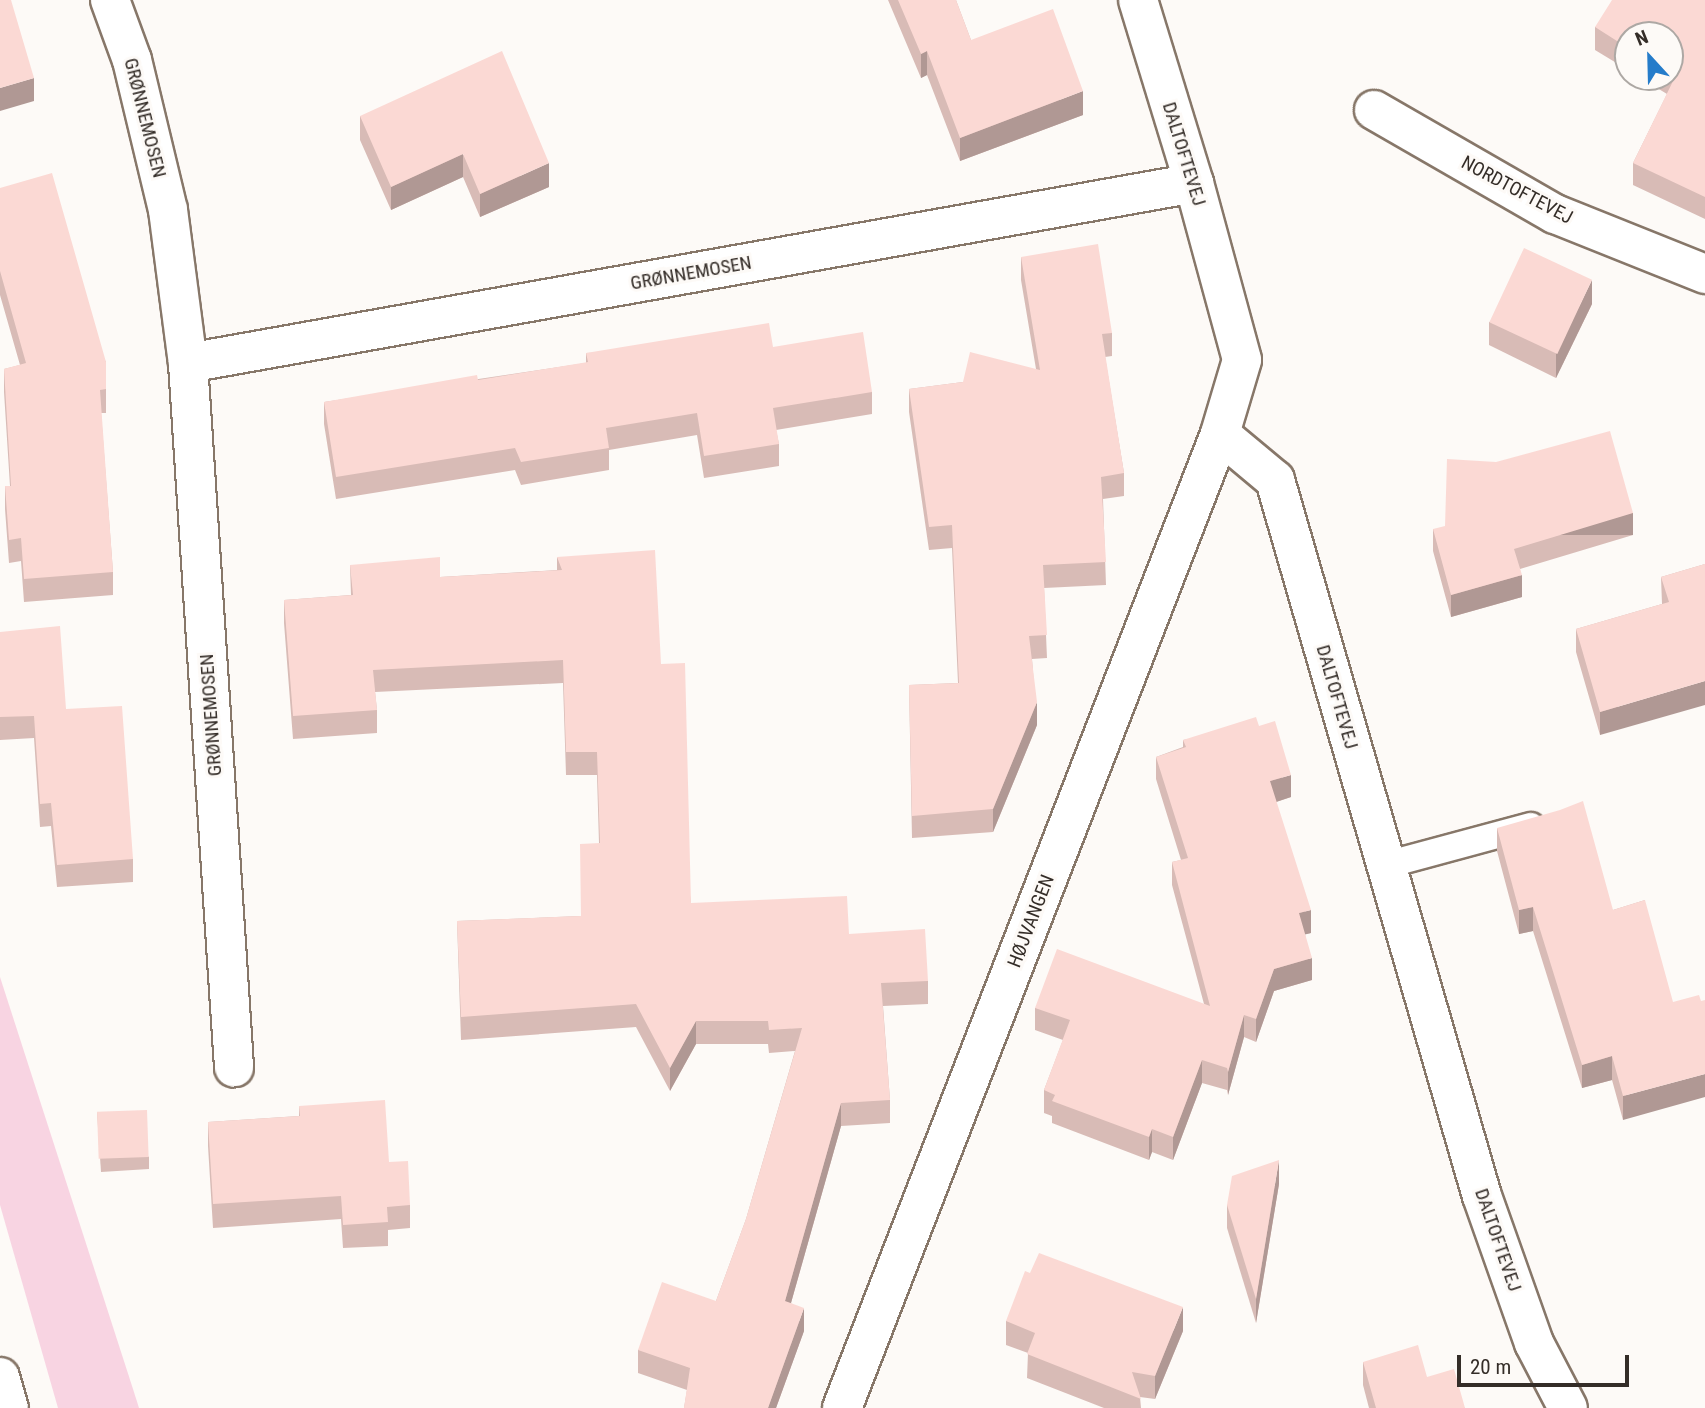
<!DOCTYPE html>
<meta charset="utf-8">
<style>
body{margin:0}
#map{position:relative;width:1705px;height:1408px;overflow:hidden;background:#fdfaf7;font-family:"Roboto Condensed",sans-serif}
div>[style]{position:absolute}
.green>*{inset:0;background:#f8d4e2}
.roads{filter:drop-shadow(2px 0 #877769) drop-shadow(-2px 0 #877769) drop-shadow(0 2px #877769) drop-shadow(0 -2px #877769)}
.service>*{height:26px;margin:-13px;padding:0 13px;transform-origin:13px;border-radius:13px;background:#fff}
.minor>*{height:38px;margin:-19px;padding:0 19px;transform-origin:19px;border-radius:19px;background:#fff}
.tertiary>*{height:38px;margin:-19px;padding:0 19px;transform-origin:19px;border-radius:19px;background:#fff}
.wall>*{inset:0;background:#d8bbb6}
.shaded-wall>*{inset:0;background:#b09894;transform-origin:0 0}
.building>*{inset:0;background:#fbd9d4;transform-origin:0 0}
span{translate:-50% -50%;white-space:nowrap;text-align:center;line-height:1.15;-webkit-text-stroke:6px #fdfaf7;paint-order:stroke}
.street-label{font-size:19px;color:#342d28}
.north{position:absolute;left:1614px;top:21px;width:70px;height:70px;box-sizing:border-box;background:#fdfaf7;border:2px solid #ada8a4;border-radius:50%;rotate:338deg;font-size:19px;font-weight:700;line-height:28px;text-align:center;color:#342d28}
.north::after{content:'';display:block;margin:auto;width:24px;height:32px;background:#257cca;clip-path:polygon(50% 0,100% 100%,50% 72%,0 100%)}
.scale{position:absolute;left:1457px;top:1355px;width:172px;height:32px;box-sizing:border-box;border:4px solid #342d28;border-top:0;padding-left:9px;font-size:21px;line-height:24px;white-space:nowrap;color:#342d28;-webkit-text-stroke:5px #fdfaf7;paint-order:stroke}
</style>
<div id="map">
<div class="green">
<i style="clip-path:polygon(0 977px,133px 1389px,139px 1408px,58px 1408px,0 1205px)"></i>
</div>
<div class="roads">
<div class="service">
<i style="left:1386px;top:865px;width:150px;rotate:-15.1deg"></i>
</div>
<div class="minor">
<i style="left:110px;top:0;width:64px;rotate:69.9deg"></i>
<i style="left:132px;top:60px;width:154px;rotate:76.5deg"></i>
<i style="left:168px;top:210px;width:154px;rotate:82.6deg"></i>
<i style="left:188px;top:363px;width:706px;rotate:86.26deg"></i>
<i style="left:1138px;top:0;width:191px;rotate:73deg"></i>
<i style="left:1194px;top:183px;width:183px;rotate:74.8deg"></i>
<i style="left:1242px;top:360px;width:77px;rotate:106.6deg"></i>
<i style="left:1220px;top:434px;width:72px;rotate:39.9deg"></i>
<i style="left:1275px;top:480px;width:745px;rotate:73.88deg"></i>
<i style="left:1482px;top:1196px;width:156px;rotate:70.5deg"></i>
<i style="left:1534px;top:1343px;width:73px;rotate:62.4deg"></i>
<i style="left:1374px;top:110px;width:209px;rotate:29.9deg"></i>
<i style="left:1555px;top:214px;width:162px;rotate:21.8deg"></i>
<i style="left:188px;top:363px;width:1022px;rotate:-10.14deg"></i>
<i style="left:842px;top:1408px;width:1045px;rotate:-68.79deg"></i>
</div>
<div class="tertiary">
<i style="left:0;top:1377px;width:32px;rotate:74deg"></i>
</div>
</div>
<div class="wall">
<i style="clip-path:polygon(888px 0,956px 0,971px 40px,1083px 115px,960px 161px,927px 75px,921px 78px)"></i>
<i style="clip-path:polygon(1705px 0,1705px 219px,1633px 185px,1633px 163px,1667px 94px,1639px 77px,1670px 77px,1670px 35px,1628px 35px,1628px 70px,1595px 50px,1595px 27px)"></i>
<i style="clip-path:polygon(360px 116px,549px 187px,480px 217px,463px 177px,391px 210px,360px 140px)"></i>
<i style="clip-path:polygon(0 188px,106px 362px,106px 413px,101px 413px,113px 572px,113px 595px,24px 602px,21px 561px,9px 563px,5px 509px,5px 486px,10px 486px,4px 392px,4px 369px,20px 365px,0 295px)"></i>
<i style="clip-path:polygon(1021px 257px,1112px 333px,1112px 356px,1105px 357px,1124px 473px,1124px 496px,1103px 499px,1106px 585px,1044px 588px,1047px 658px,1032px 659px,1037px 725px,993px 832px,912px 838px,909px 685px,958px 683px,952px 548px,929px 550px,909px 412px,909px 389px,963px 382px,1036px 369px,1021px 280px)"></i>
<i style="clip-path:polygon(1592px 304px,1556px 378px,1489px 345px,1489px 322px)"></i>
<i style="clip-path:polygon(773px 347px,872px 392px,872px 414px,776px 430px,779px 444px,779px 466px,704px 478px,697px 435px,609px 450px,609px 470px,521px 485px,515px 470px,336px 499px,324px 424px,324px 402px,586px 363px,586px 353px)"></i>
<i style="clip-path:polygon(1433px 529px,1633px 535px,1520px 569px,1522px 597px,1451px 617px,1433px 551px)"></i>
<i style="clip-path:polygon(557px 557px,661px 664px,691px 903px,849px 934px,928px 981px,928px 1004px,883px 1006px,890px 1100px,890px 1123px,841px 1126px,791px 1303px,804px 1331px,776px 1408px,684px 1408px,687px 1390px,638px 1373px,638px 1350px,716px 1301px,746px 1219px,795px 1051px,769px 1053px,768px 1044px,696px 1044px,670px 1091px,636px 1027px,461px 1040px,457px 921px,581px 916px,599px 843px,597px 775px,566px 775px,563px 683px,375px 692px,377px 710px,377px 733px,293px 739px,284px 623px,284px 600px,351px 595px,350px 565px,440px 577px,557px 570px)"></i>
<i style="clip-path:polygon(1705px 564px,1600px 735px,1576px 652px,1576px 629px,1662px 604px,1661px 577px)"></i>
<i style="clip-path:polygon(0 632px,66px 709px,133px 859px,133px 882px,57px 887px,51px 826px,40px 827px,34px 738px,0 740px)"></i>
<i style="clip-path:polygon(1259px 726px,1291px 797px,1276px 802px,1311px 933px,1305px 934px,1312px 980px,1274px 991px,1256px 1042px,1244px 1037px,1228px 1095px,1227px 1090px,1202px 1083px,1173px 1160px,1152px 1152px,1149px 1160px,1052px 1123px,1052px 1116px,1044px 1113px,1044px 1090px,1063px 1040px,1035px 1030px,1035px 1008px,1204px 1004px,1172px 885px,1172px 862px,1181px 860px,1156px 779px,1156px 757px,1183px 747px,1183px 740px)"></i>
<i style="clip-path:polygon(1497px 828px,1613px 910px,1645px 900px,1623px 1120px,1612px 1080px,1582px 1088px,1533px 931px,1519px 934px,1497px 851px)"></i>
<i style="clip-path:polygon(299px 1106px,389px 1162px,410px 1205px,410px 1228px,388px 1230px,388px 1246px,343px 1248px,341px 1219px,213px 1228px,208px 1146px,208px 1122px,299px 1116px)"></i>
<i style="clip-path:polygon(97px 1112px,149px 1157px,149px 1169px,101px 1172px)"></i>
<i style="clip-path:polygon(1279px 1184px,1256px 1323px,1227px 1228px,1227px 1205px)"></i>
<i style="clip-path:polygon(1006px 1321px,1183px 1331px,1155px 1399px,1140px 1397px,1141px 1408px,1104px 1408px,1027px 1378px,1028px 1353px,1006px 1345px)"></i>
<i style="clip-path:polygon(1363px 1362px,1427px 1377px,1465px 1408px,1369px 1408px,1363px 1385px)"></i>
</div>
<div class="shaded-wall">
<i style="clip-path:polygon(927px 51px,927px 75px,921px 78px,921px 54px)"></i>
<i style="clip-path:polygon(34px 78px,34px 101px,0 111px,0 88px)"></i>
<i style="clip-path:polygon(1083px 91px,1083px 115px,960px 161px,960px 138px)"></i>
<i style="clip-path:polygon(463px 154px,463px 177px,391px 210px,391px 187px)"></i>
<i style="clip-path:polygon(549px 163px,549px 187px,480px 217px,480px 194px)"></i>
<i style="clip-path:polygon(1592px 280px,1592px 304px,1556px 378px,1556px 354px)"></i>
<i style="left:1633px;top:513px;width:22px;height:124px;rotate:90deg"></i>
<i style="clip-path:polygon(1522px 575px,1522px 597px,1451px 617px,1451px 595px)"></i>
<i style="clip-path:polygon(1705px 681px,1705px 705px,1600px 735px,1600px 712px)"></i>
<i style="clip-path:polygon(1037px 702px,1037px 725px,993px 832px,993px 809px)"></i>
<i style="clip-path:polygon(1291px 775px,1291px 797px,1270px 804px,1270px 781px)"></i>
<i style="clip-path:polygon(1533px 907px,1533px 931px,1519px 934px,1519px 910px)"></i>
<i style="clip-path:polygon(1311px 910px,1311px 933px,1299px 936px,1299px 913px)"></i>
<i style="clip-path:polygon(1312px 958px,1312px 980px,1274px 991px,1256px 1042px,1256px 1019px,1274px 969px)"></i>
<i style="clip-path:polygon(1244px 1015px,1244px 1037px,1228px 1095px,1228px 1072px)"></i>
<i style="clip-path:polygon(696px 1021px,696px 1044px,670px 1091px,670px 1068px)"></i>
<i style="clip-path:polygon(1612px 1056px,1612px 1080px,1582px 1088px,1582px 1065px)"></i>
<i style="clip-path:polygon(1202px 1060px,1202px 1083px,1173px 1160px,1173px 1137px)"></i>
<i style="clip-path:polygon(1705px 1074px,1705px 1097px,1623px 1120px,1623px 1096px)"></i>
<i style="clip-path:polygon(841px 1103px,841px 1126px,785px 1324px,785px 1301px)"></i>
<i style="clip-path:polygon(1152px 1129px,1152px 1152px,1149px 1160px,1149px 1137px)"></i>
<i style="clip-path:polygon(1279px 1160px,1279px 1184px,1256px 1323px,1256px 1299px)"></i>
<i style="clip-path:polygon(1183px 1307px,1183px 1331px,1155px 1399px,1155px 1376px)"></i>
<i style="clip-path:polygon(804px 1308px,804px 1331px,776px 1408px,768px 1408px)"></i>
</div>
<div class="building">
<i style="clip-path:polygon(0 0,11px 0,34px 78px,0 88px)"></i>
<i style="clip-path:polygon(898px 0,956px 0,971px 40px,1053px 9px,1083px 91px,960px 138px,927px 51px,921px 54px)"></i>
<i style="clip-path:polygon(1612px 0,1705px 0,1705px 197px,1633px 163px,1675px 77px,1670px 74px,1670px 35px,1628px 35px,1628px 48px,1595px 27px)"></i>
<i style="clip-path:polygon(502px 51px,549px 163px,480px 194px,463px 154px,391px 187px,360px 116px)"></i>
<i style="clip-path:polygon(52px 173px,106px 362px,106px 389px,100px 390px,113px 572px,24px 579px,21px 538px,9px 540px,5px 486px,11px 486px,4px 369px,26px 363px,0 271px,0 188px)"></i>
<i style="clip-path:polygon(1098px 244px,1112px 333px,1102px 334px,1124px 473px,1101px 477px,1106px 562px,1043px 565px,1047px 635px,1029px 636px,1037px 702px,993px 809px,912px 816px,909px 685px,959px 683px,952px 525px,929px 527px,909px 389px,963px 382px,970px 352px,1040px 370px,1021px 257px)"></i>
<i style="left:1524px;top:248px;width:75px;height:82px;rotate:25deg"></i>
<i style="clip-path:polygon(769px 323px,773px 347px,863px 332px,872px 392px,773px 408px,779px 444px,704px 456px,697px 413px,606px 428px,609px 448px,521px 462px,515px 448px,336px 477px,324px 402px,477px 375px,478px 380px,588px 362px,586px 353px)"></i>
<i style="clip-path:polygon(1610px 431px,1633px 513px,1514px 549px,1522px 575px,1451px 595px,1433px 529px,1445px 526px,1447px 459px,1496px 462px)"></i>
<i style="clip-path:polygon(655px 550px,661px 664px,685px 663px,691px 903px,847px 896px,849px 934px,925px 929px,928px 981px,881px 983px,890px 1100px,841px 1103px,785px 1301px,804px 1308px,768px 1408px,684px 1408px,690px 1368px,638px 1350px,662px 1282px,716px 1301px,746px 1219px,802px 1028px,769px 1030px,768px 1021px,696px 1021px,670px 1068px,636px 1004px,461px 1017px,457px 921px,581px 916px,580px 844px,600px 843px,597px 752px,566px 752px,563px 660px,373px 670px,377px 710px,293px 716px,284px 600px,353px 595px,350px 565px,440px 557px,440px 577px,562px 570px,557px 557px)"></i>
<i style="clip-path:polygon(1705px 564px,1705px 681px,1600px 712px,1576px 629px,1669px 602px,1661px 577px)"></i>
<i style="clip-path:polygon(60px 626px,66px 709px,122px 706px,133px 859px,57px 865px,51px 803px,40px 804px,34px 716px,0 717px,0 632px)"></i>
<i style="clip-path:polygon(1256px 717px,1259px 726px,1275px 721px,1291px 775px,1270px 781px,1311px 910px,1299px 913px,1312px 958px,1274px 969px,1256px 1019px,1244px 1015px,1228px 1072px,1227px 1068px,1202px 1060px,1173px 1137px,1152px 1129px,1149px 1137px,1052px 1101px,1055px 1095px,1044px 1090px,1070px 1020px,1035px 1008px,1057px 949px,1210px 1006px,1172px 862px,1188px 858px,1156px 757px,1186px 747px,1183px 740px)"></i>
<i style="clip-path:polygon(1583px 801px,1613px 910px,1645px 900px,1673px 1002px,1699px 995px,1701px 1001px,1705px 1000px,1705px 1074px,1623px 1096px,1612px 1056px,1582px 1065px,1533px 907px,1519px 910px,1497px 828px,1560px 810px)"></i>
<i style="clip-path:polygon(385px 1100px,389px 1162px,408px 1161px,410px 1205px,387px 1207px,388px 1222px,343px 1225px,341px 1196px,213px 1204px,208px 1122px,300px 1116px,299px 1106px)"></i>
<i style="left:147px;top:1110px;width:47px;height:50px;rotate:88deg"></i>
<i style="clip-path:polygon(1279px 1160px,1256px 1299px,1227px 1205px,1232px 1176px)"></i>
<i style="clip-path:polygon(1039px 1253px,1183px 1307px,1155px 1376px,1132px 1372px,1141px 1399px,1027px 1354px,1035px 1333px,1006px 1321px,1025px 1271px,1030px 1273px)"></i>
<i style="clip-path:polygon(1418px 1345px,1427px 1377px,1454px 1369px,1465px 1408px,1376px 1408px,1363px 1362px)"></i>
</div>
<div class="street-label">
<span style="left:145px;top:118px;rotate:76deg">GRØNNEMOSEN</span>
<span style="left:1184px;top:154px;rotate:73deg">DALTOFTEVEJ</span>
<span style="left:1517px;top:190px;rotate:28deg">NORDTOFTEVEJ</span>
<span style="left:691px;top:273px;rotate:-10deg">GRØNNEMOSEN</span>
<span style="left:1337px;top:697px;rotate:74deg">DALTOFTEVEJ</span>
<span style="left:211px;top:715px;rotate:-94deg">GRØNNEMOSEN</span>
<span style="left:1031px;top:921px;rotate:-69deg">HØJVANGEN</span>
<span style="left:1498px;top:1240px;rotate:71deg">DALTOFTEVEJ</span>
</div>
<div class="north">N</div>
<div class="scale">20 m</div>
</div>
